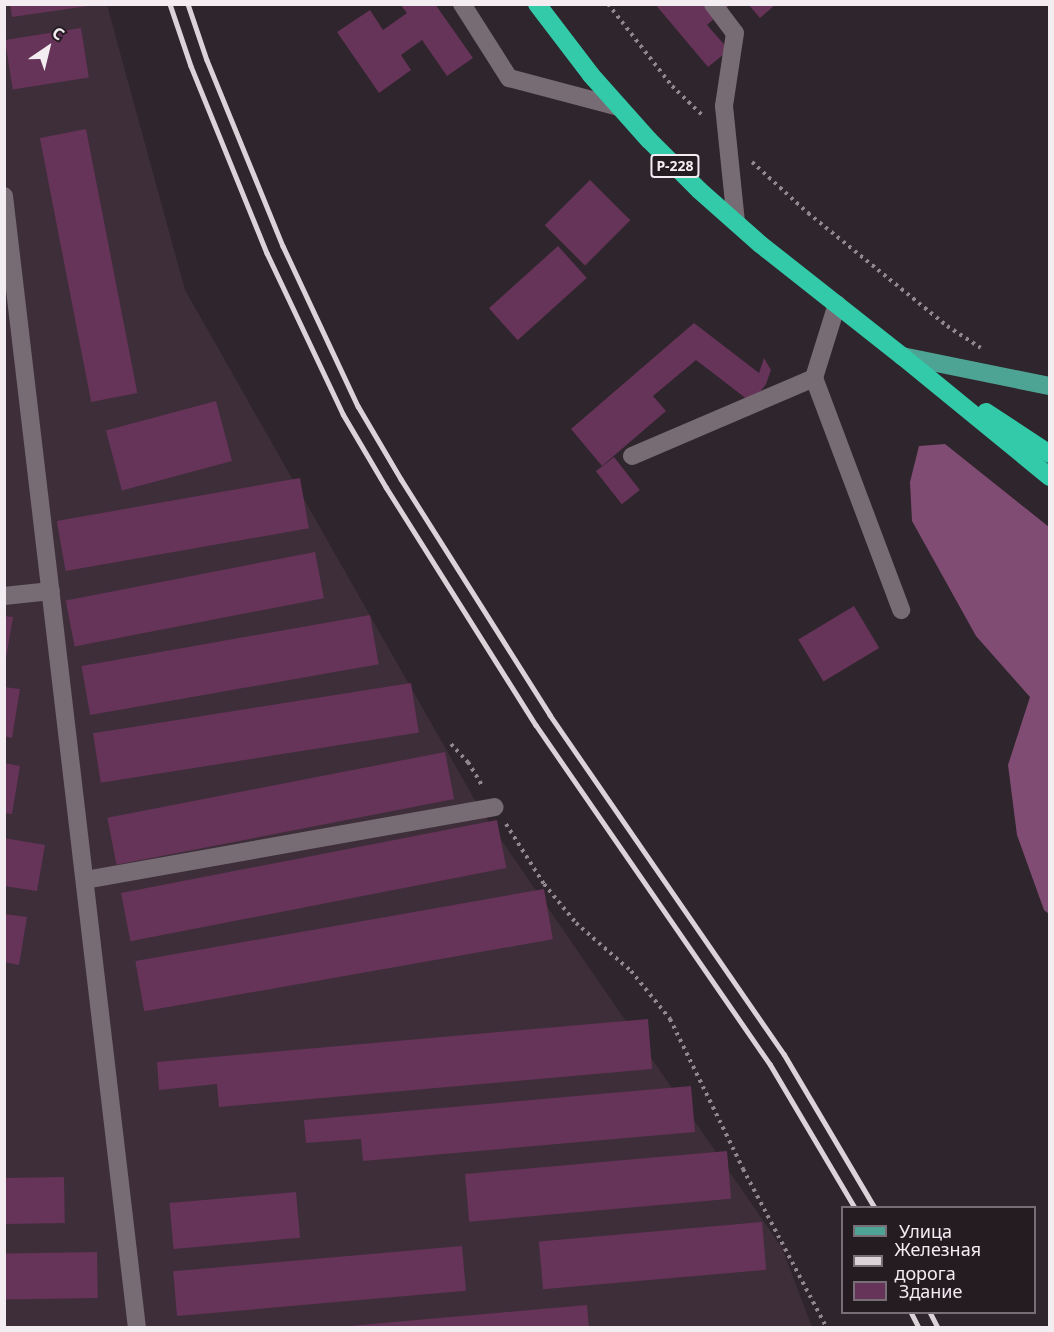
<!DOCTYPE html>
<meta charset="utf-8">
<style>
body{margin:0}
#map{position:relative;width:1054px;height:1332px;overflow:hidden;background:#2f252c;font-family:"Noto Sans",sans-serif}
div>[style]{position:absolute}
.built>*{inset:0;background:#3e2e39}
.forest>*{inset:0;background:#814c73}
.building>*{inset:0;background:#663359;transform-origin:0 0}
.path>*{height:4px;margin-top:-2px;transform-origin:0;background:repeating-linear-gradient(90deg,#90888e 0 3px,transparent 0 7.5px)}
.minor>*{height:18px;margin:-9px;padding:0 9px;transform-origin:9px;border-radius:9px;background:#776c74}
.major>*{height:18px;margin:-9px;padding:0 9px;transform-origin:9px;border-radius:9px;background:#4ea494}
.highway>*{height:18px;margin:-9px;padding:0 9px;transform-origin:9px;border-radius:9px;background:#32caa9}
.rail>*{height:4.5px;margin:-2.25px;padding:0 2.25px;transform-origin:2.25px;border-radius:2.25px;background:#dad3d8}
span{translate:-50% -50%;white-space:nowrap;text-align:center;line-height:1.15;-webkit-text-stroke:4.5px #251c22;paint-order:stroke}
.shield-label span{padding:2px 4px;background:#251c22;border:2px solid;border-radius:4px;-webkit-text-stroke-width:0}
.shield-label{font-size:14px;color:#f3ecf1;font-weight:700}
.frame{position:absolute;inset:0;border:6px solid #f3ecf1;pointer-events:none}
.legend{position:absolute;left:841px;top:1206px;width:195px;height:108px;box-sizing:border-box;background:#251c22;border:2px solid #776f75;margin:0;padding:8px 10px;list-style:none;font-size:18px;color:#f3ecf1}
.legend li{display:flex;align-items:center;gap:12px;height:30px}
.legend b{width:30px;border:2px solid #776f75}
.north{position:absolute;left:18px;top:18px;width:60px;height:60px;-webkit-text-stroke:4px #251c22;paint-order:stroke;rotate:35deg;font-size:16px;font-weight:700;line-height:24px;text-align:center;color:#f3ecf1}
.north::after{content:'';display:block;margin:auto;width:21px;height:27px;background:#f3ecf1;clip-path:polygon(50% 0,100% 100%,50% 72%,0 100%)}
</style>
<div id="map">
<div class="built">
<i style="clip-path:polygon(5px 5px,107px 5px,185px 290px,480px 809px,782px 1248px,812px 1327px,5px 1328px)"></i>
</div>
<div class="forest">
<i style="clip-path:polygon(945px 444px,1049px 527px,1049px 914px,1044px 910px,1017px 835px,1008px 765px,1030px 697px,976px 636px,912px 521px,910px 482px,919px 446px)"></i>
</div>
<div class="building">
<i style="clip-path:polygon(10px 4px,88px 4px,88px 6px,12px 17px)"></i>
<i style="clip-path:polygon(400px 4px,435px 4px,473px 58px,447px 76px,422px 40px,401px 55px,411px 70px,379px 93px,337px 32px,370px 10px,383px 30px,407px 13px)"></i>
<i style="clip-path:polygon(655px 4px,731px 4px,707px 25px,729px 50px,708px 67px)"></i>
<i style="clip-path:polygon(748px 4px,776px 4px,760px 18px)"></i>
<i style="left:81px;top:28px;width:50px;height:77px;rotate:81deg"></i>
<i style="left:86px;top:129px;width:269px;height:47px;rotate:79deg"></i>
<i style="left:590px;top:180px;width:57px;height:64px;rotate:45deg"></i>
<i style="left:558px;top:246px;width:43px;height:93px;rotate:48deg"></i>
<i style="clip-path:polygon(694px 323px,759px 373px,764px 358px,771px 370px,766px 384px,752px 403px,696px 360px,653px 396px,666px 411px,602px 466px,571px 429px)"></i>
<i style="left:216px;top:401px;width:62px;height:114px;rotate:75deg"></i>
<i style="left:614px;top:457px;width:42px;height:23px;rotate:52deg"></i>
<i style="left:300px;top:478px;width:51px;height:247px;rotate:80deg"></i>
<i style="left:315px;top:552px;width:47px;height:254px;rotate:79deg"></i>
<i style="left:854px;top:606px;width:49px;height:65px;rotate:59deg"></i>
<i style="left:370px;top:615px;width:50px;height:293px;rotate:80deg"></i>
<i style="clip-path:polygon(4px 616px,13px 617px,6px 658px,4px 658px)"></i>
<i style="left:411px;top:683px;width:50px;height:322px;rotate:81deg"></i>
<i style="clip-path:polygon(4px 687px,20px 689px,12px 738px,4px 736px)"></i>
<i style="left:445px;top:752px;width:48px;height:344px;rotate:79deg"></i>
<i style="clip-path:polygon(4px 763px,20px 766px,12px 814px,4px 813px)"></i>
<i style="left:497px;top:820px;width:49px;height:383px;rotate:79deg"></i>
<i style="clip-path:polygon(4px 838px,45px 845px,37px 891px,4px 886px)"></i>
<i style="left:544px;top:889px;width:51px;height:415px;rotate:80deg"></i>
<i style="clip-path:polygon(4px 914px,27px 917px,19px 965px,4px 962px)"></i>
<i style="clip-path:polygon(648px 1019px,652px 1069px,219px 1107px,217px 1084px,159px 1090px,157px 1062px)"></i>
<i style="clip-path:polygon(691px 1086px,695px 1132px,363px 1161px,361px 1139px,306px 1143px,304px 1120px)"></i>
<i style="left:727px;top:1151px;width:48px;height:263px;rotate:85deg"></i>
<i style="left:64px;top:1177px;width:46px;height:60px;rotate:89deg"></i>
<i style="left:296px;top:1192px;width:46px;height:127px;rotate:85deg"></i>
<i style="left:762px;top:1222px;width:48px;height:224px;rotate:85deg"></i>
<i style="left:462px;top:1246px;width:45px;height:290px;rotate:85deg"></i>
<i style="left:97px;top:1252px;width:46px;height:93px;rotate:89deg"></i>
<i style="clip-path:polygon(587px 1305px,589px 1328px,349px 1328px,349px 1326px)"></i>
</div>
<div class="path">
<i style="left:608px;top:4px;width:104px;rotate:52deg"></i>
<i style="left:672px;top:86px;width:42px;rotate:44deg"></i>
<i style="left:752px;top:162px;width:76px;rotate:42.3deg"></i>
<i style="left:808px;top:213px;width:179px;rotate:39.1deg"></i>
<i style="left:947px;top:326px;width:40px;rotate:32.9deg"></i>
<i style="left:451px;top:744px;width:25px;rotate:47deg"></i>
<i style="left:468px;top:762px;width:29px;rotate:59deg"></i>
<i style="left:506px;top:824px;width:71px;rotate:57.7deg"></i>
<i style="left:544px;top:884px;width:50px;rotate:50.6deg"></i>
<i style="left:576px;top:923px;width:73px;rotate:41.1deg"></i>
<i style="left:631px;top:971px;width:62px;rotate:50.9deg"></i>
<i style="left:670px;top:1019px;width:167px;rotate:64deg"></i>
<i style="left:743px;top:1169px;width:180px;rotate:62.2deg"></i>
</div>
<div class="minor">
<i style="left:462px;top:4px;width:88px;rotate:57.6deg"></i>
<i style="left:509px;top:78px;width:114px;rotate:14.8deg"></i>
<i style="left:713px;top:4px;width:36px;rotate:53deg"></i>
<i style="left:735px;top:33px;width:74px;rotate:98.6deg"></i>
<i style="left:724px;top:106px;width:117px;rotate:84.1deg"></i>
<i style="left:4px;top:196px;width:1140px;rotate:83.3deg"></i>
<i style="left:837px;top:304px;width:77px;rotate:107.3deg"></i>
<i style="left:814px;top:378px;width:248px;rotate:69.4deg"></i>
<i style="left:632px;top:456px;width:198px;rotate:-23.2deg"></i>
<i style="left:4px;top:596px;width:47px;rotate:-6.1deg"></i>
<i style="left:85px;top:880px;width:416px;rotate:-10.1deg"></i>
</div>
<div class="major">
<i style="left:902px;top:356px;width:151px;rotate:11.5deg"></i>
</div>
<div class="highway">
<i style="left:537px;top:4px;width:89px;rotate:52.7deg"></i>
<i style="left:591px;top:75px;width:87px;rotate:48.3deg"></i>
<i style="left:649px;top:140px;width:71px;rotate:45deg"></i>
<i style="left:699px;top:190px;width:81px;rotate:41.5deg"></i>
<i style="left:760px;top:244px;width:181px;rotate:38.3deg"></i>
<i style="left:902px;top:356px;width:191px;rotate:39.3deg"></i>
<i style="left:986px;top:412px;width:77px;rotate:33.3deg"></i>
</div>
<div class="rail">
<i style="left:170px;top:4px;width:65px;rotate:71.3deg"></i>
<i style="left:191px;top:66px;width:202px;rotate:67.9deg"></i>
<i style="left:267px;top:253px;width:178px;rotate:64.7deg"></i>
<i style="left:343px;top:414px;width:85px;rotate:59.5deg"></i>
<i style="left:386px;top:487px;width:281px;rotate:57.8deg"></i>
<i style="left:536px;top:725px;width:412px;rotate:55.4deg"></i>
<i style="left:770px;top:1064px;width:167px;rotate:59.4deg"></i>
<i style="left:188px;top:4px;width:59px;rotate:71.3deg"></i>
<i style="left:207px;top:60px;width:201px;rotate:67.8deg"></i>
<i style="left:283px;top:246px;width:177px;rotate:64.9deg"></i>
<i style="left:358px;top:406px;width:85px;rotate:59.5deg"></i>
<i style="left:401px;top:479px;width:279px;rotate:57.7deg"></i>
<i style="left:550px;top:715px;width:412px;rotate:55.4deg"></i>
<i style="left:784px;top:1054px;width:179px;rotate:59.4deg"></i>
<i style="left:911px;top:1312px;width:18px;rotate:63deg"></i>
<i style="left:930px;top:1312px;width:18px;rotate:63deg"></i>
</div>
<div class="shield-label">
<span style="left:675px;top:166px">Р-228</span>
</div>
<div class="frame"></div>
<ul class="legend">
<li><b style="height:8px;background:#4ea494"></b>Улица</li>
<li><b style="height:8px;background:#dad3d8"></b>Железная дорога</li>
<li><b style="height:16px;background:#663359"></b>Здание</li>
</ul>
<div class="north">С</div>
</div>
